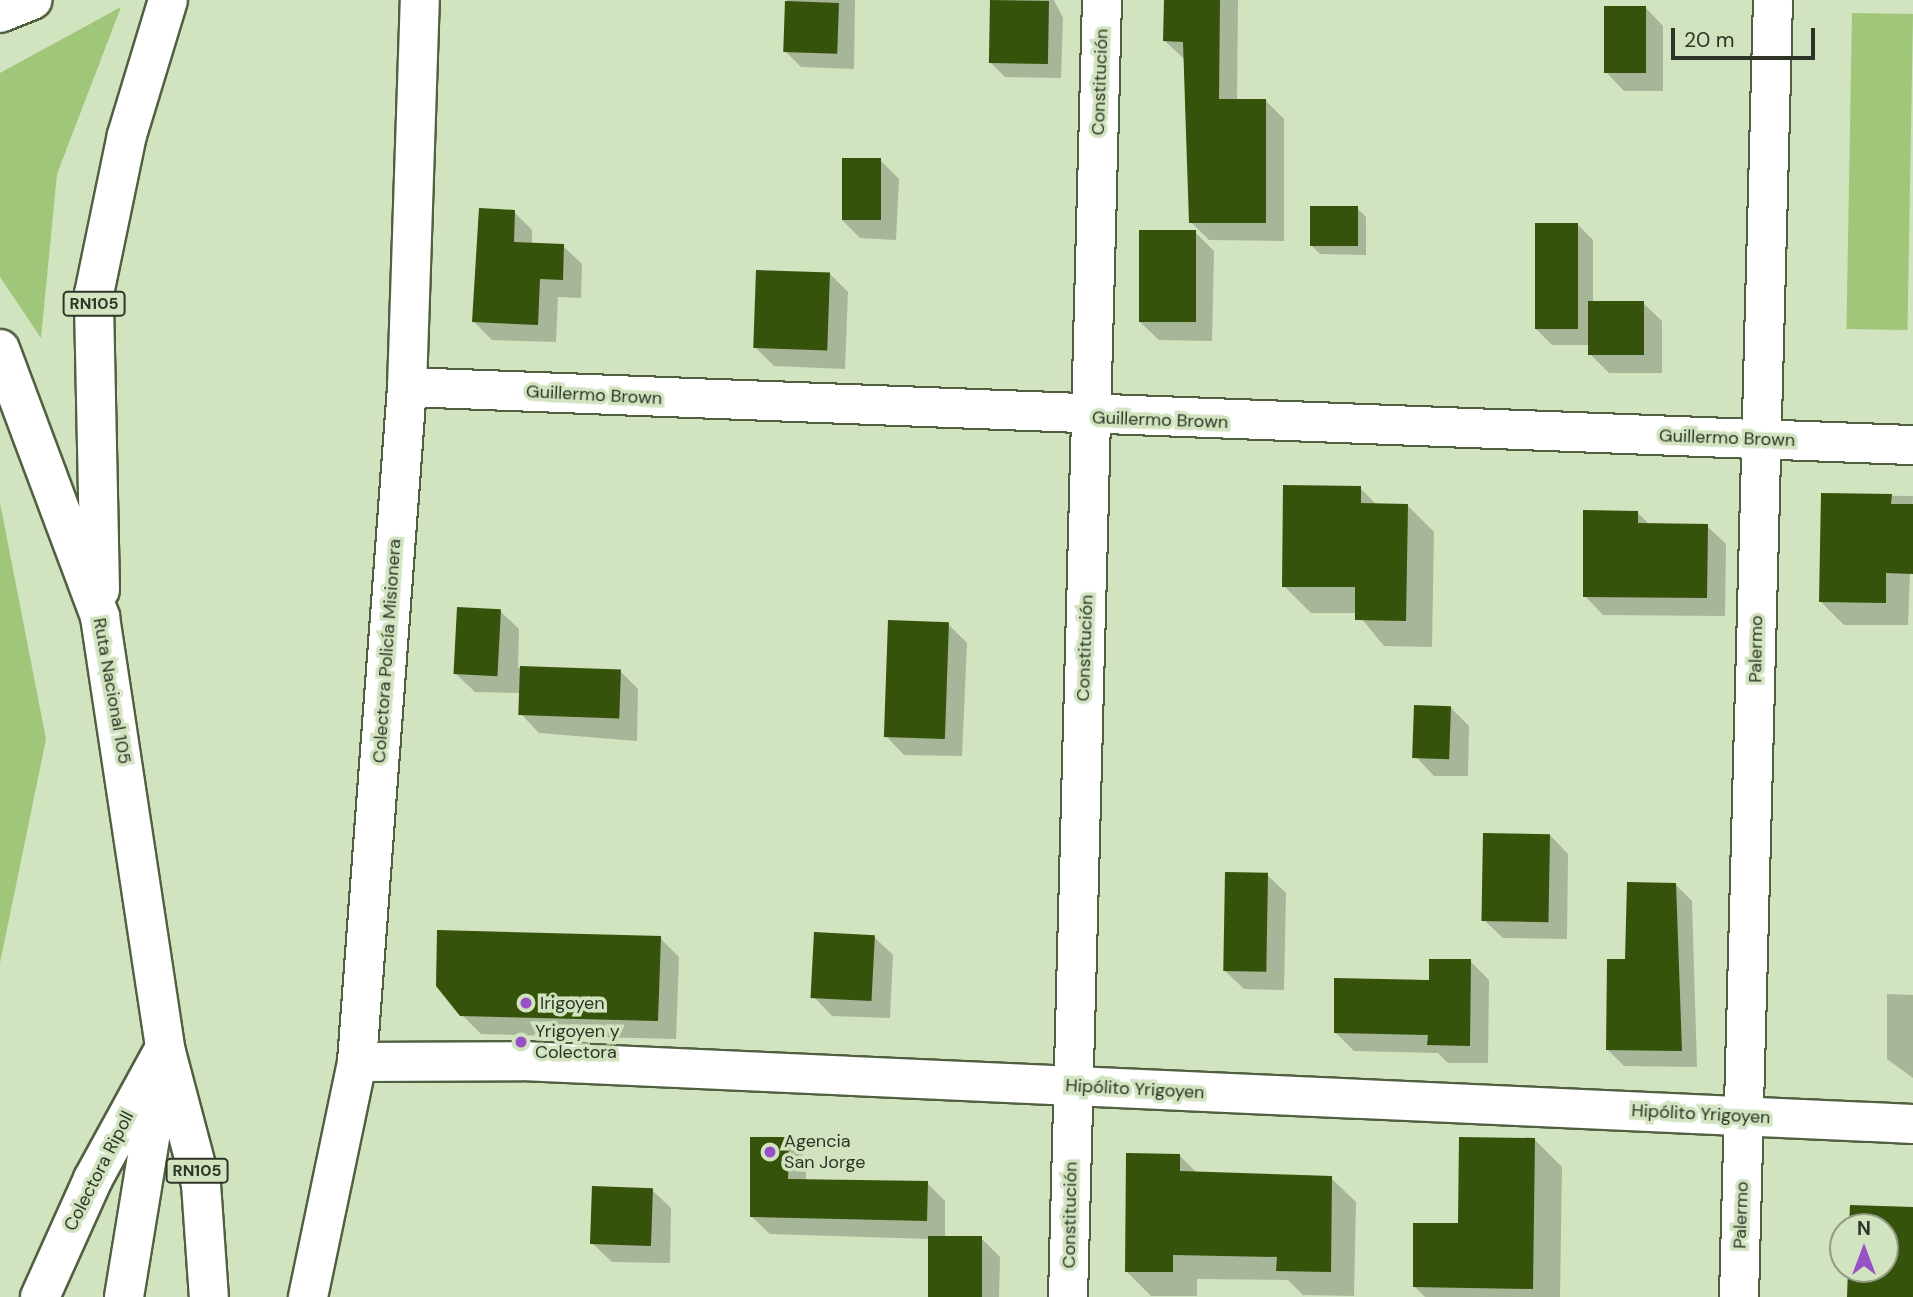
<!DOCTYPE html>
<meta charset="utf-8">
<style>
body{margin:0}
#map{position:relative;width:1913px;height:1297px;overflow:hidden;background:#d1e3bf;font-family:"DM Sans",sans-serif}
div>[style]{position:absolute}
.green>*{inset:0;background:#a0c679;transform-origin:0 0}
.shadow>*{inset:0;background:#0003}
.building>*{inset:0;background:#36530b;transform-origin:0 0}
.roads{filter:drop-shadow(2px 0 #506041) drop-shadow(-2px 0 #506041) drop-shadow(0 2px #506041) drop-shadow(0 -2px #506041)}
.street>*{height:38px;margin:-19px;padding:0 19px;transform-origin:19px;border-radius:19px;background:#fff}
.highway>*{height:38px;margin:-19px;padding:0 19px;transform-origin:19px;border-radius:19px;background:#fff}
.dots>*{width:19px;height:19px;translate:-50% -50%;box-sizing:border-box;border:4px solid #d1e3bf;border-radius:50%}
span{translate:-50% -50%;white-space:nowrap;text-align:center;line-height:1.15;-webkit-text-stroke:7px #d1e3bf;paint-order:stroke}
.shield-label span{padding:2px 5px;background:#d1e3bf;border:2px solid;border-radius:5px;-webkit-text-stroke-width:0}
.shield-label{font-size:16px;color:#2e3527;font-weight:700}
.street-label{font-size:18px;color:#2e3527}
.poi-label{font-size:18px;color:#2e3527}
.left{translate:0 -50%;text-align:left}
.north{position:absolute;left:1829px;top:1213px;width:70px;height:70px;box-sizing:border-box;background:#d1e3bf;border:2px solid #909d82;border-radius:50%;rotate:0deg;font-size:19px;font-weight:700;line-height:28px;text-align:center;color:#2e3527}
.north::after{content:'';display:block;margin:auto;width:24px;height:32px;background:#9751c5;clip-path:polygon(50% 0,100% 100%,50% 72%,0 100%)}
.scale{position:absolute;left:1671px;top:28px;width:144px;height:32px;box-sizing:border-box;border:4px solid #2e3527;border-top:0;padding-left:9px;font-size:21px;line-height:24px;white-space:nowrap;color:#2e3527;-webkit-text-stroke:5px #d1e3bf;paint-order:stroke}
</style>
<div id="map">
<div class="green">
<i style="clip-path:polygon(121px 7px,57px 174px,41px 338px,0 277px,0 73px)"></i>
<i style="left:1852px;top:13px;width:61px;height:316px;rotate:1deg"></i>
<i style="clip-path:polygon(0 503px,46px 739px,0 963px)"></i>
</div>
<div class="shadow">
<i style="clip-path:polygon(787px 0,855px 0,854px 69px,801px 67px,785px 51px)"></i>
<i style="clip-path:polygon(992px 0,1054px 0,1063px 18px,1061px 78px,1005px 77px,990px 62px)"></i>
<i style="clip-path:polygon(1166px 0,1238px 0,1237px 101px,1266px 101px,1284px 119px,1284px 241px,1209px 240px,1191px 222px,1185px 60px,1165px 41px)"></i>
<i style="clip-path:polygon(1645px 7px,1663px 26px,1663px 91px,1624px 91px,1606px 72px)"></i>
<i style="clip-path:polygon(880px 160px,899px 179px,896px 240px,860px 238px,842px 220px)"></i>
<i style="clip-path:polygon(1357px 208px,1366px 217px,1366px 255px,1320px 254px,1311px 245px)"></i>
<i style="clip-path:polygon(514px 212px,532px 230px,532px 245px,563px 246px,582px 264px,581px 298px,558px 297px,556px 342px,492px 340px,474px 322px)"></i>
<i style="clip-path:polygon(1577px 224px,1593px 240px,1593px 302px,1643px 303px,1662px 321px,1662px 373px,1609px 373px,1590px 354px,1590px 345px,1552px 345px,1536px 329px)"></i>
<i style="clip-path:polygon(1195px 232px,1214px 251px,1212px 341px,1159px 340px,1140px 322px)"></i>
<i style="clip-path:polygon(829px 273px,848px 292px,845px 369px,774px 366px,756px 348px)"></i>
<i style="clip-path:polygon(1360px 488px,1377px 505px,1407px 505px,1434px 532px,1432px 647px,1384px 646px,1357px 613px,1311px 613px,1284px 586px)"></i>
<i style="clip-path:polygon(1823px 495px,1913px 496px,1908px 625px,1844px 625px,1821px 602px)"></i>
<i style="clip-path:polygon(1637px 512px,1650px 525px,1707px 526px,1726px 544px,1725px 616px,1603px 615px,1585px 596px)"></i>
<i style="clip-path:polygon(500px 611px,519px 629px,518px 668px,620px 671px,638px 689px,637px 741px,539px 733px,521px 714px,521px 693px,475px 692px,456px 674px)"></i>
<i style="clip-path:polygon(948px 624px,967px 643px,962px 756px,904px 755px,886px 736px)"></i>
<i style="clip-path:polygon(1451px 708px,1469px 726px,1468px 776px,1434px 776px,1416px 757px)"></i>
<i style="clip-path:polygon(1550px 835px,1568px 854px,1567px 939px,1503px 938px,1484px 920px)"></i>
<i style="clip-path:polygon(1267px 875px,1286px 893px,1284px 990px,1244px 989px,1225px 971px)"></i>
<i style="clip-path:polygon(1675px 884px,1692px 901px,1697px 1067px,1624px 1066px,1608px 1050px,1627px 961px)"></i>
<i style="clip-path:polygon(874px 937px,893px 955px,890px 1018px,832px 1016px,814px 997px)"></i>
<i style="clip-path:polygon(660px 938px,679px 957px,676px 1039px,481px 1034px,462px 1015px)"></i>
<i style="clip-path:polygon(1470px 961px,1489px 980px,1488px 1063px,1448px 1063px,1438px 1053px,1354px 1051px,1335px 1032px)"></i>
<i style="clip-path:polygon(1887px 994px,1913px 995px,1913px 1078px,1887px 1059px)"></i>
<i style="clip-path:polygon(788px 1139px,806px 1158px,806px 1181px,927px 1183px,945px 1201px,945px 1238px,981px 1238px,1000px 1257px,999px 1297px,930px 1297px,930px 1239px,770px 1234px,751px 1216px)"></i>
<i style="clip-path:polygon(1535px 1140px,1562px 1167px,1560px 1297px,1425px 1297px,1414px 1286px)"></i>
<i style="clip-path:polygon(1180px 1156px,1197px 1173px,1331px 1178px,1356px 1202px,1354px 1296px,1303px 1295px,1288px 1280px,1197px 1279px,1197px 1296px,1151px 1296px,1126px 1271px)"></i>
<i style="clip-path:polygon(652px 1190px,671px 1208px,670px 1263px,612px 1262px,593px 1244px)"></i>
</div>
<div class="building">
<i style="left:990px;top:0;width:59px;height:63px;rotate:1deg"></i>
<i style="clip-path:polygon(1164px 0,1220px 0,1219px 99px,1266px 99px,1266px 223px,1189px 223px,1183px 42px,1163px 41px)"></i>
<i style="left:785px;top:1px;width:54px;height:51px;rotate:2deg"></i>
<i style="left:1604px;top:6px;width:42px;height:67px"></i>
<i style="left:842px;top:158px;width:39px;height:62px"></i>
<i style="left:1310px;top:206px;width:48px;height:40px"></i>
<i style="clip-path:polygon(479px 208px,515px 210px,514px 242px,564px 244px,563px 280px,540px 279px,538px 325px,472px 322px)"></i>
<i style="left:1535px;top:223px;width:43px;height:106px"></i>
<i style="left:1139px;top:230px;width:57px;height:92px"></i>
<i style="left:756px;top:270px;width:74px;height:78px;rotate:2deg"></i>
<i style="left:1588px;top:301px;width:56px;height:54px"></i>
<i style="clip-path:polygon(1283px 485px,1361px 486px,1361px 503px,1408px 504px,1406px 621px,1355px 620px,1355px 587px,1282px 587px)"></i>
<i style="clip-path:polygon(1821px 493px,1892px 494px,1891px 504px,1913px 504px,1913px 574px,1886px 573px,1886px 603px,1819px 602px)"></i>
<i style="clip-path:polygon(1583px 510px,1638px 511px,1638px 523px,1708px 524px,1707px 598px,1583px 597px)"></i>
<i style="left:457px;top:607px;width:44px;height:67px;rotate:3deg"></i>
<i style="left:888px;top:620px;width:61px;height:117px;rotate:2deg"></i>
<i style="left:520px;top:666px;width:101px;height:49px;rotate:2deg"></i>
<i style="left:1414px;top:705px;width:37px;height:53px;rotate:2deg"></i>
<i style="left:1483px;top:833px;width:67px;height:88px;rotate:1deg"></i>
<i style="left:1225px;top:872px;width:43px;height:99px;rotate:1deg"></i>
<i style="clip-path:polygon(1627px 882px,1676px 883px,1682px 1051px,1606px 1050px,1607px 959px,1625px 959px)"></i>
<i style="clip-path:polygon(437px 930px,661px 936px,658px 1021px,460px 1016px,436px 986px)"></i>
<i style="left:814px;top:932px;width:61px;height:66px;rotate:3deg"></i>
<i style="clip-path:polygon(1429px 959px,1471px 959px,1470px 1046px,1427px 1045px,1428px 1035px,1334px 1033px,1334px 978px,1429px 980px)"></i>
<i style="clip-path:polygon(750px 1137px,789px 1137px,788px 1179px,928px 1181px,927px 1221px,750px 1217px)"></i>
<i style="clip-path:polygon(1459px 1137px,1535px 1138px,1533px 1289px,1413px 1287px,1413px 1223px,1458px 1223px)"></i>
<i style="clip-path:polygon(1126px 1153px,1180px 1154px,1180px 1171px,1332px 1176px,1331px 1272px,1276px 1271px,1277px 1257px,1173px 1255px,1173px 1272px,1125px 1272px)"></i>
<i style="left:592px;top:1186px;width:61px;height:58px;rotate:2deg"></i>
<i style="clip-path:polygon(1850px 1205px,1913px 1207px,1913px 1297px,1847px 1297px,1848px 1269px,1885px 1269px,1885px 1227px,1849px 1227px)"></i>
<i style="left:928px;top:1236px;width:54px;height:61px"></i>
</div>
<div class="roads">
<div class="street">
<i style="left:407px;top:387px;width:1507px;rotate:2.21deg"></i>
<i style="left:357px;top:1062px;width:165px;rotate:-0.3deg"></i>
<i style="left:522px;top:1061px;width:1392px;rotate:2.59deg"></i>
<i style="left:40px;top:1297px;width:129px;rotate:-65.8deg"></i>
<i style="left:93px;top:1179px;width:144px;rotate:-61.3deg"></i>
<i style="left:308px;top:1297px;width:240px;rotate:-78.2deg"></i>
<i style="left:357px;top:1062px;width:677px;rotate:-85.76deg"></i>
<i style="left:407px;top:387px;width:387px;rotate:-88.1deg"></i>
<i style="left:1068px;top:1297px;width:1297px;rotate:-88.5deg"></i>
<i style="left:1739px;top:1297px;width:1297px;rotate:-88.5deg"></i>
</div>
<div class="highway">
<i style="left:0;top:13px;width:35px;rotate:-22deg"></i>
<i style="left:0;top:349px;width:286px;rotate:69.5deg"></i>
<i style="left:100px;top:617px;width:436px;rotate:81.4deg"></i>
<i style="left:165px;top:1048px;width:141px;rotate:75.2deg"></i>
<i style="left:201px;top:1184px;width:113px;rotate:86deg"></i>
<i style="left:100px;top:590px;width:296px;rotate:-91.2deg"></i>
<i style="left:94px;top:294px;width:162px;rotate:-78.3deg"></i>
<i style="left:127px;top:135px;width:141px;rotate:-73.1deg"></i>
<i style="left:124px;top:1297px;width:240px;rotate:-80.7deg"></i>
</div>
</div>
<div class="dots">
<i style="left:526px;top:1003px;background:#9751c5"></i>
<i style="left:521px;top:1042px;background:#9751c5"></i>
<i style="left:770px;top:1152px;background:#9751c5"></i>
</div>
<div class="shield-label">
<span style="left:94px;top:304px">RN105</span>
<span style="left:197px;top:1171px">RN105</span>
</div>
<div class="street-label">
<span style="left:1100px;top:82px;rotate:-88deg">Constitución</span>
<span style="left:594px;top:395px;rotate:3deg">Guillermo Brown</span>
<span style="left:1160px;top:420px;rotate:2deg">Guillermo Brown</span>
<span style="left:1727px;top:438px;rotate:2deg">Guillermo Brown</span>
<span style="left:1085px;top:648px;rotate:-88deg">Constitución</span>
<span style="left:1756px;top:649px;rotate:-89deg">Palermo</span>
<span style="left:387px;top:651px;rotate:-86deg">Colectora Policía Misionera</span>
<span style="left:112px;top:691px;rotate:80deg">Ruta Nacional 105</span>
<span style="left:1135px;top:1089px;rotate:3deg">Hipólito Yrigoyen</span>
<span style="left:1701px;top:1114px;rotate:3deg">Hipólito Yrigoyen</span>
<span style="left:99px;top:1171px;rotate:-63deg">Colectora Ripoll</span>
<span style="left:1070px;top:1215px;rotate:-89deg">Constitución</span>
<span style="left:1741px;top:1215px;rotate:-88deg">Palermo</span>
</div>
<div class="poi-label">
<span class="left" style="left:540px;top:1003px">Irigoyen</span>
<span class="left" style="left:535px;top:1042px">Yrigoyen y<br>Colectora</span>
<span class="left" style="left:784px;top:1152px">Agencia<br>San Jorge</span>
</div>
<div class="north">N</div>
<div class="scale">20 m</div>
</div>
